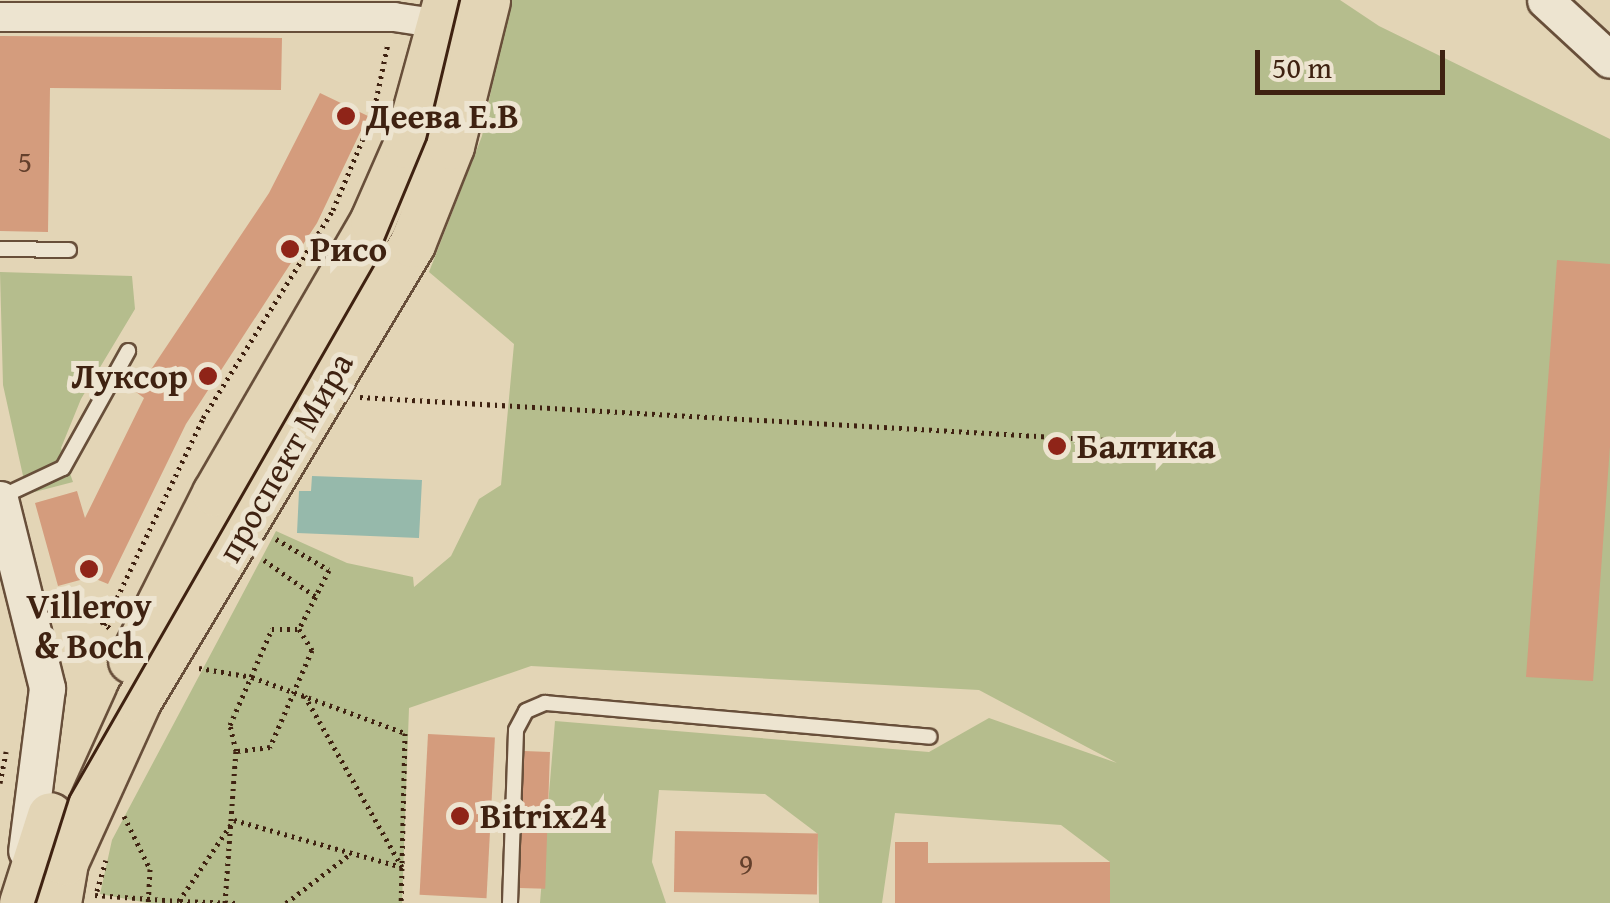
<!DOCTYPE html>
<meta charset="utf-8">
<style>
body{margin:0}
#map{position:relative;width:1610px;height:903px;overflow:hidden;background:#e3d5b6;font-family:"Gentium Book Plus",serif}
div>[style]{position:absolute}
.green>*{inset:0;background:#b5bd8d}
.water>*{inset:0;background:#96b9ab}
.building>*{inset:0;background:#d49c7d;transform-origin:0 0}
.path>*{height:5px;margin-top:-2.5px;transform-origin:0;background:repeating-linear-gradient(90deg,#3f2211 0 2.5px,transparent 0 7.5px)}
.roads{filter:drop-shadow(2px 0 #684f3a) drop-shadow(-2px 0 #684f3a) drop-shadow(0 2px #684f3a) drop-shadow(0 -2px #684f3a)}
.service>*{height:14px;margin:-7px;padding:0 7px;transform-origin:7px;border-radius:7px;background:#ede4d0}
.minor>*{height:28px;margin:-14px;padding:0 14px;transform-origin:14px;border-radius:14px;background:#ede4d0}
.tertiary>*{height:35px;margin:-17.5px;padding:0 17.5px;transform-origin:17.5px;border-radius:17.5px;background:#ede4d0}
.primary>*{height:45px;margin:-22.5px;padding:0 22.5px;transform-origin:22.5px;border-radius:22.5px;background:#e3d5b6}
.tram>*{height:2.5px;margin:-1.25px;padding:0 1.25px;transform-origin:1.25px;border-radius:1.25px;background:#3f2211}
.dots>*{width:28px;height:28px;translate:-50% -50%;box-sizing:border-box;border:5px solid #ede4d0;border-radius:50%}
span{translate:-50% -50%;white-space:nowrap;text-align:center;line-height:1.15;-webkit-text-stroke:10px #ede4d0;paint-order:stroke}
.number-label{font-size:30px;color:#64402c}
.number-label span{-webkit-text-stroke-width:0}
.poi-label{font-size:35px;color:#3f2211;font-weight:700}
.left{translate:0 -50%;text-align:left}
.right{translate:-100% -50%;text-align:right}
.street-label{font-size:35px;color:#3f2211}
.scale{position:absolute;left:1255px;top:50px;width:190px;height:45px;box-sizing:border-box;border:5px solid #3f2211;border-top:0;padding-left:12px;font-size:30px;line-height:35px;white-space:nowrap;color:#3f2211;-webkit-text-stroke:8px #ede4d0;paint-order:stroke}
</style>
<div id="map">
<div class="green">
<i style="clip-path:polygon(509px 0,1340px 0,1379px 26px,1610px 139px,1610px 903px,1110px 903px,1110px 862px,1061px 825px,895px 813px,882px 903px,819px 903px,818px 834px,765px 794px,659px 790px,652px 862px,666px 903px,540px 903px,555px 721px,929px 752px,989px 718px,1117px 763px,979px 690px,531px 666px,409px 708px,402px 903px,148px 903px,100px 894px,112px 840px,276px 531px,347px 563px,413px 577px,414px 587px,451px 556px,479px 499px,501px 485px,514px 344px,429px 272px,482px 136px)"></i>
<i style="clip-path:polygon(0 272px,132px 276px,135px 309px,81px 399px,61px 448px,73px 482px,27px 494px,3px 385px)"></i>
</div>
<div class="water">
<i style="clip-path:polygon(312px 476px,422px 480px,419px 538px,297px 533px,299px 491px,311px 491px)"></i>
</div>
<div class="building">
<i style="clip-path:polygon(0 36px,282px 38px,281px 90px,50px 88px,48px 232px,0 231px)"></i>
<i style="clip-path:polygon(320px 93px,368px 116px,317px 223px,186px 424px,108px 584px,91px 577px,58px 586px,35px 503px,77px 491px,85px 518px,144px 398px,136px 392px,269px 193px)"></i>
<i style="clip-path:polygon(1557px 260px,1610px 264px,1610px 446px,1593px 681px,1526px 677px)"></i>
<i style="left:428px;top:734px;width:67px;height:161px;rotate:3deg"></i>
<i style="left:524px;top:751px;width:26px;height:137px;rotate:2deg"></i>
<i style="left:675px;top:831px;width:143px;height:61px;rotate:1deg"></i>
<i style="clip-path:polygon(895px 842px,928px 842px,928px 863px,1110px 862px,1110px 903px,895px 903px)"></i>
</div>
<div class="path">
<i style="left:360px;top:397px;width:783px;rotate:3.29deg"></i>
<i style="left:276px;top:539px;width:61px;rotate:30.3deg"></i>
<i style="left:329px;top:570px;width:66px;rotate:117deg"></i>
<i style="left:264px;top:560px;width:64px;rotate:35.4deg"></i>
<i style="left:57px;top:604px;width:21px;rotate:-3deg"></i>
<i style="left:78px;top:603px;width:42px;rotate:38.2deg"></i>
<i style="left:104px;top:625px;width:229px;rotate:-64.4deg"></i>
<i style="left:203px;top:418px;width:245px;rotate:-58deg"></i>
<i style="left:333px;top:210px;width:103px;rotate:-67.2deg"></i>
<i style="left:373px;top:115px;width:74px;rotate:-78.2deg"></i>
<i style="left:199px;top:668px;width:54px;rotate:9.6deg"></i>
<i style="left:252px;top:677px;width:163px;rotate:20.1deg"></i>
<i style="left:405px;top:733px;width:170px;rotate:91.3deg"></i>
<i style="left:0;top:783px;width:32px;rotate:-79deg"></i>
<i style="left:124px;top:816px;width:59px;rotate:63.9deg"></i>
<i style="left:150px;top:869px;width:34px;rotate:93deg"></i>
<i style="left:97px;top:891px;width:32px;rotate:-74deg"></i>
<i style="left:95px;top:895px;width:84px;rotate:4.1deg"></i>
<i style="left:179px;top:901px;width:98px;rotate:-55.8deg"></i>
<i style="left:234px;top:820px;width:174px;rotate:15.6deg"></i>
<i style="left:402px;top:867px;width:197px;rotate:-119.6deg"></i>
<i style="left:180px;top:901px;width:57px;rotate:2deg"></i>
<i style="left:225px;top:903px;width:152px;rotate:-85.9deg"></i>
<i style="left:236px;top:751px;width:27px;rotate:-103deg"></i>
<i style="left:230px;top:725px;width:105px;rotate:-66.4deg"></i>
<i style="left:272px;top:629px;width:27px"></i>
<i style="left:299px;top:629px;width:25px;rotate:58deg"></i>
<i style="left:312px;top:650px;width:106px;rotate:113.4deg"></i>
<i style="left:270px;top:747px;width:34px;rotate:173deg"></i>
<i style="left:286px;top:903px;width:79px;rotate:-37.3deg"></i>
</div>
<div class="roads">
<div class="service">
<i style="left:0;top:249px;width:69px;rotate:0.8deg"></i>
<i style="left:1px;top:497px;width:68px;rotate:-25.1deg"></i>
<i style="left:63px;top:468px;width:134px;rotate:-60.9deg"></i>
<i style="left:510px;top:903px;width:173px;rotate:-88deg"></i>
<i style="left:516px;top:730px;width:21px;rotate:-62deg"></i>
<i style="left:526px;top:711px;width:21px;rotate:-23deg"></i>
<i style="left:545px;top:703px;width:386px;rotate:5deg"></i>
</div>
<div class="minor">
<i style="left:0;top:17px;width:394px"></i>
<i style="left:394px;top:17px;width:48px;rotate:8.5deg"></i>
</div>
<div class="tertiary">
<i style="left:1545px;top:0;width:88px;rotate:42.7deg"></i>
<i style="left:0;top:499px;width:195px;rotate:76deg"></i>
<i style="left:47px;top:688px;width:164px;rotate:97.3deg"></i>
</div>
<div class="primary">
<i style="left:131px;top:660px;width:187px;rotate:-63.3deg"></i>
<i style="left:215px;top:493px;width:315px;rotate:-59.9deg"></i>
<i style="left:373px;top:220px;width:82px;rotate:-66.3deg"></i>
<i style="left:406px;top:145px;width:150px;rotate:-74.6deg"></i>
<i style="left:22px;top:903px;width:92px;rotate:-72.3deg"></i>
<i style="left:58px;top:903px;width:42px;rotate:-80.3deg"></i>
<i style="left:65px;top:862px;width:179px;rotate:-65.6deg"></i>
<i style="left:139px;top:699px;width:531px;rotate:-59.04deg"></i>
<i style="left:412px;top:244px;width:105px;rotate:-68.3deg"></i>
<i style="left:451px;top:146px;width:150px;rotate:-76.1deg"></i>
</div>
</div>
<div class="tram">
<i style="left:35px;top:903px;width:112px;rotate:-72.4deg"></i>
<i style="left:69px;top:796px;width:613px;rotate:-60.17deg"></i>
<i style="left:374px;top:264px;width:135px;rotate:-67.4deg"></i>
<i style="left:426px;top:139px;width:143px;rotate:-76.6deg"></i>
</div>
<div class="dots">
<i style="left:346px;top:116px;background:#8f2418"></i>
<i style="left:290px;top:249px;background:#8f2418"></i>
<i style="left:208px;top:376px;background:#8f2418"></i>
<i style="left:1057px;top:446px;background:#8f2418"></i>
<i style="left:89px;top:569px;background:#8f2418"></i>
<i style="left:460px;top:816px;background:#8f2418"></i>
</div>
<div class="number-label">
<span style="left:25px;top:161px">5</span>
<span style="left:746px;top:863px">9</span>
</div>
<div class="poi-label">
<span class="left" style="left:366px;top:116px">Деева Е.В</span>
<span class="left" style="left:310px;top:249px">Рисо</span>
<span class="right" style="left:188px;top:376px">Луксор</span>
<span class="left" style="left:1077px;top:446px">Балтика</span>
<span style="left:89px;top:626px">Villeroy<br>&amp; Boch</span>
<span class="left" style="left:480px;top:816px">Bitrix24</span>
</div>
<div class="street-label">
<span style="left:285px;top:457px;rotate:-60deg">проспект Мира</span>
</div>
<div class="scale">50 m</div>
</div>
